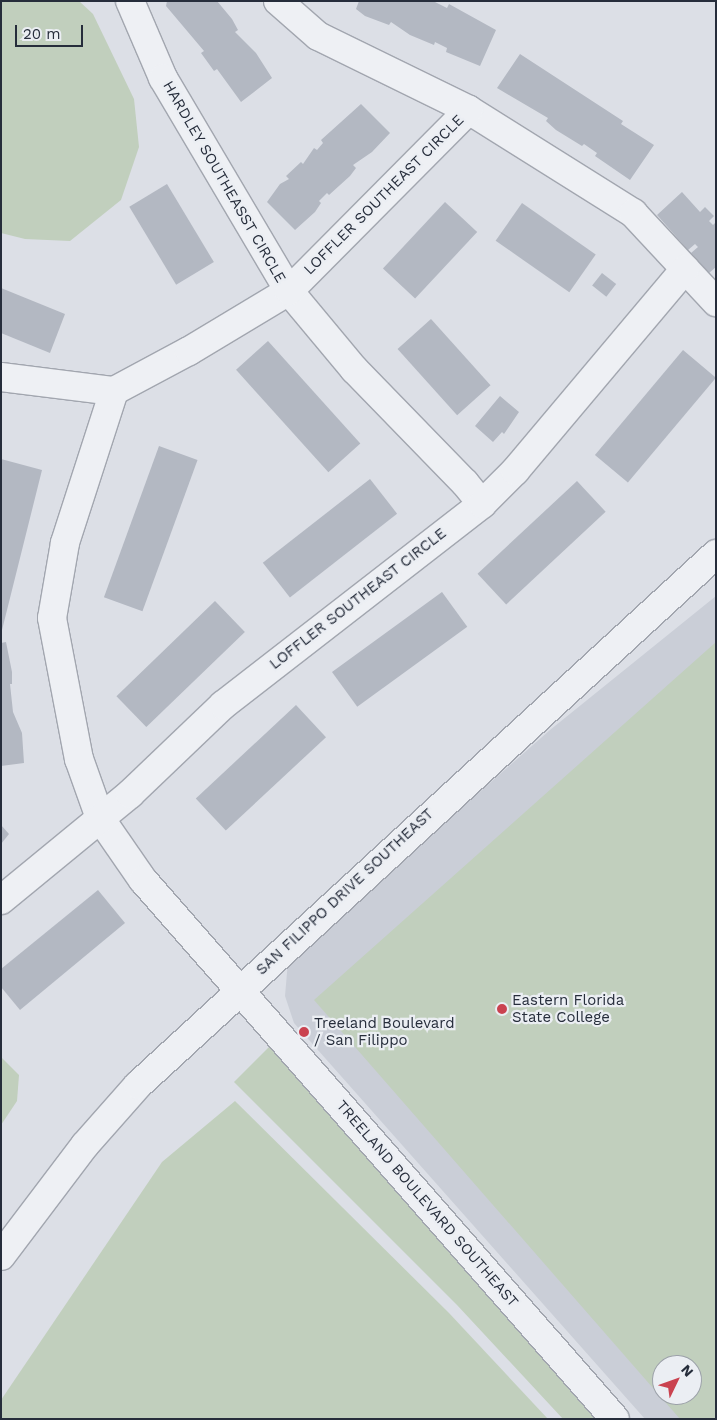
<!DOCTYPE html>
<style>
body{margin:0}
#map{position:relative;width:717px;height:1420px;overflow:hidden;background:#dcdfe6;font-family:"Work Sans",sans-serif}
div>[style]{position:absolute}
.built>*{inset:0;background:#caced7}
.green>*{inset:0;background:#c1cfbd}
.building>*{inset:0;background:#b3b8c2;transform-origin:0 0}
.roads{filter:drop-shadow(1px 0 #a2a6af) drop-shadow(-1px 0 #a2a6af) drop-shadow(0 1px #a2a6af) drop-shadow(0 -1px #a2a6af)}
.minor>*{height:28px;margin:-14px;padding:0 14px;transform-origin:14px;border-radius:14px;background:#eef0f4}
.dots>*{width:14px;height:14px;translate:-50% -50%;box-sizing:border-box;border:2px solid #ebeef3;border-radius:50%}
span{translate:-50% -50%;white-space:nowrap;text-align:center;line-height:1.15;-webkit-text-stroke:4.5px #ebeef3;paint-order:stroke}
.street-label{font-size:15px;color:#262d3b}
.poi-label{font-size:15px;color:#262d3b}
.left{translate:0 -50%;text-align:left}
.frame{position:absolute;inset:0;border:2px solid #262d3b;pointer-events:none}
.north{position:absolute;left:652px;top:1355px;width:50px;height:50px;box-sizing:border-box;background:#ebeef3;border:1px solid #9ca1a9;border-radius:50%;rotate:48deg;font-size:14px;font-weight:700;line-height:20px;text-align:center;color:#262d3b}
.north::after{content:'';display:block;margin:auto;width:18px;height:22px;background:#ca424f;clip-path:polygon(50% 0,100% 100%,50% 72%,0 100%)}
.scale{position:absolute;left:15px;top:25px;width:68px;height:22px;box-sizing:border-box;border:2px solid #262d3b;border-top:0;padding-left:6px;font-size:15px;line-height:18px;white-space:nowrap;color:#262d3b;-webkit-text-stroke:4px #ebeef3;paint-order:stroke}
</style>
<div id="map">
<div class="built">
<i style="clip-path:polygon(evenodd,716px 596px,716px 1419px,645px 1419px,294px 1023px,285px 996px,288px 961px,550px 730px,716px 596px,662px 1365px,692px 1365px,692px 1395px,662px 1395px,662px 1365px)"></i>
</div>
<div class="green">
<i style="clip-path:polygon(1px 1px,79px 1px,93px 14px,134px 99px,139px 147px,121px 200px,70px 241px,25px 239px,1px 233px)"></i>
<i style="clip-path:polygon(evenodd,716px 642px,716px 1419px,680px 1419px,314px 1000px,716px 642px,662px 1365px,692px 1365px,692px 1395px,662px 1395px,662px 1365px)"></i>
<i style="clip-path:polygon(271px 1045px,598px 1419px,563px 1419px,457px 1305px,234px 1082px)"></i>
<i style="clip-path:polygon(1px 1057px,19px 1075px,17px 1101px,1px 1125px)"></i>
<i style="clip-path:polygon(235px 1101px,449px 1313px,548px 1419px,1px 1419px,1px 1400px,162px 1162px)"></i>
</div>
<div class="building">
<i style="clip-path:polygon(167px 1px,217px 1px,232px 19px,238px 30px,235px 32px,256px 53px,272px 78px,241px 102px,217px 69px,214px 71px,201px 53px,204px 51px,166px 6px)"></i>
<i style="clip-path:polygon(359px 1px,433px 1px,447px 8px,449px 4px,496px 30px,480px 66px,446px 52px,447px 48px,435px 42px,434px 45px,410px 35px,391px 22px,389px 25px,365px 16px,356px 9px)"></i>
<i style="clip-path:polygon(520px 54px,623px 121px,621px 124px,654px 145px,630px 180px,595px 156px,597px 153px,584px 144px,582px 146px,556px 130px,546px 121px,548px 118px,497px 88px)"></i>
<i style="clip-path:polygon(361px 104px,390px 133px,372px 152px,353px 165px,356px 168px,350px 176px,329px 195px,327px 193px,319px 201px,321px 203px,315px 212px,295px 230px,267px 202px,280px 184px,289px 179px,286px 176px,301px 162px,303px 164px,314px 148px,317px 150px,323px 143px,321px 140px)"></i>
<i style="left:167px;top:184px;width:91px;height:44px;rotate:59deg"></i>
<i style="clip-path:polygon(682px 192px,700px 212px,705px 207px,714px 216px,709px 221px,713px 225px,716px 222px,716px 267px,709px 273px,691px 253px,698px 247px,695px 244px,688px 250px,657px 215px)"></i>
<i style="left:445px;top:202px;width:44px;height:91px;rotate:43deg"></i>
<i style="left:522px;top:203px;width:90px;height:46px;rotate:35deg"></i>
<i style="left:602px;top:273px;width:18px;height:16px;rotate:38deg"></i>
<i style="clip-path:polygon(1px 288px,65px 314px,50px 353px,1px 333px)"></i>
<i style="left:431px;top:319px;width:89px;height:45px;rotate:48deg"></i>
<i style="left:268px;top:341px;width:138px;height:43px;rotate:48deg"></i>
<i style="left:683px;top:350px;width:43px;height:137px;rotate:40deg"></i>
<i style="clip-path:polygon(500px 396px,519px 412px,504px 434px,502px 432px,493px 442px,475px 426px)"></i>
<i style="left:159px;top:446px;width:41px;height:161px;rotate:20deg"></i>
<i style="clip-path:polygon(1px 459px,42px 470px,2px 630px,1px 630px)"></i>
<i style="left:370px;top:479px;width:44px;height:136px;rotate:52deg"></i>
<i style="left:577px;top:481px;width:42px;height:136px;rotate:47deg"></i>
<i style="left:442px;top:592px;width:43px;height:136px;rotate:54deg"></i>
<i style="left:215px;top:601px;width:43px;height:137px;rotate:46deg"></i>
<i style="clip-path:polygon(6px 642px,12px 672px,12px 684px,10px 684px,13px 712px,22px 733px,24px 763px,1px 766px,1px 643px)"></i>
<i style="left:296px;top:705px;width:44px;height:137px;rotate:47deg"></i>
<i style="clip-path:polygon(1px 825px,9px 834px,1px 844px)"></i>
<i style="clip-path:polygon(98px 890px,125px 923px,20px 1010px,1px 987px,1px 969px)"></i>
</div>
<div class="roads">
<div class="minor">
<i style="left:130px;top:1px;width:84px;rotate:66.8deg"></i>
<i style="left:163px;top:78px;width:247px;rotate:59.4deg"></i>
<i style="left:289px;top:291px;width:102px;rotate:50.2deg"></i>
<i style="left:354px;top:369px;width:159px;rotate:45.8deg"></i>
<i style="left:465px;top:483px;width:27px;rotate:51deg"></i>
<i style="left:278px;top:1px;width:53px;rotate:41.2deg"></i>
<i style="left:318px;top:36px;width:168px;rotate:26.1deg"></i>
<i style="left:469px;top:110px;width:194px;rotate:32.1deg"></i>
<i style="left:633px;top:213px;width:122px;rotate:47deg"></i>
<i style="left:1px;top:377px;width:114px;rotate:7.1deg"></i>
<i style="left:114px;top:391px;width:85px;rotate:-28.1deg"></i>
<i style="left:189px;top:351px;width:117px;rotate:-31deg"></i>
<i style="left:289px;top:291px;width:255px;rotate:-45.2deg"></i>
<i style="left:114px;top:391px;width:160px;rotate:107.9deg"></i>
<i style="left:65px;top:543px;width:76px;rotate:99.8deg"></i>
<i style="left:52px;top:618px;width:144px;rotate:79.2deg"></i>
<i style="left:79px;top:759px;width:63px;rotate:70.4deg"></i>
<i style="left:100px;top:818px;width:75px;rotate:55.3deg"></i>
<i style="left:143px;top:880px;width:716px;rotate:48.79deg"></i>
<i style="left:1px;top:900px;width:167px;rotate:-39.4deg"></i>
<i style="left:130px;top:794px;width:129px;rotate:-43.7deg"></i>
<i style="left:223px;top:705px;width:328px;rotate:-37.8deg"></i>
<i style="left:482px;top:504px;width:47px;rotate:-45deg"></i>
<i style="left:515px;top:471px;width:264px;rotate:-49.9deg"></i>
<i style="left:1px;top:1256px;width:139px;rotate:-52.9deg"></i>
<i style="left:85px;top:1145px;width:80px;rotate:-48.5deg"></i>
<i style="left:138px;top:1085px;width:785px;rotate:-42.57deg"></i>
</div>
</div>
<div class="dots">
<i style="left:502px;top:1009px;background:#ca424f"></i>
<i style="left:304px;top:1032px;background:#ca424f"></i>
</div>
<div class="street-label">
<span style="left:224px;top:182px;rotate:60deg">HARDLEY SOUTHEASST CIRCLE</span>
<span style="left:384px;top:195px;rotate:-45deg">LOFFLER SOUTHEAST CIRCLE</span>
<span style="left:358px;top:599px;rotate:-38deg">LOFFLER SOUTHEAST CIRCLE</span>
<span style="left:345px;top:892px;rotate:-43deg">SAN FILIPPO DRIVE SOUTHEAST</span>
<span style="left:427px;top:1204px;rotate:49deg">TREELAND BOULEVARD SOUTHEAST</span>
</div>
<div class="poi-label">
<span class="left" style="left:512px;top:1009px">Eastern Florida<br>State College</span>
<span class="left" style="left:314px;top:1032px">Treeland Boulevard<br>/ San Filippo</span>
</div>
<div class="frame"></div>
<div class="north">N</div>
<div class="scale">20 m</div>
</div>
